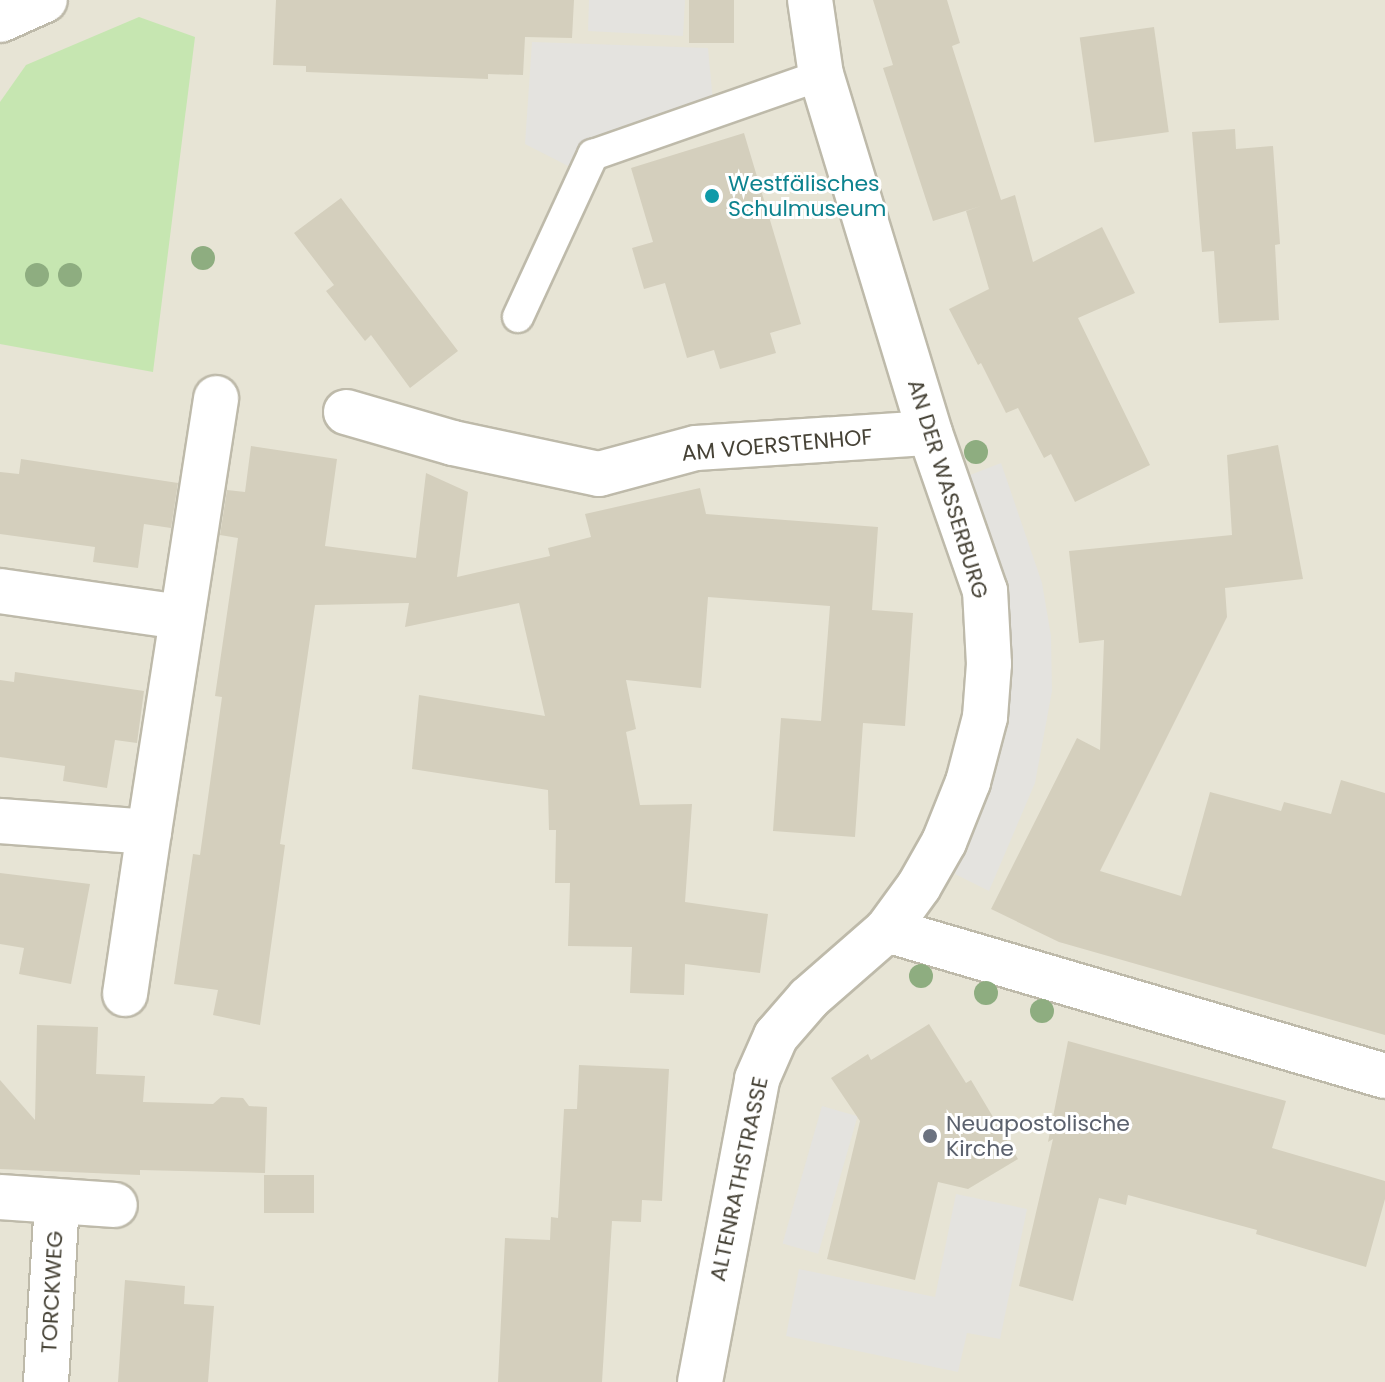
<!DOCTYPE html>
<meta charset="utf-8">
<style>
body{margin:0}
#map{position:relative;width:1385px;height:1382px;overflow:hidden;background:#f3f1e7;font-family:Poppins,sans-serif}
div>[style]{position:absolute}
.residential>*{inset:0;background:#e7e4d5;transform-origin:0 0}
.green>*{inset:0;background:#c6e6b1}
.parking>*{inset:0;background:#e4e3df;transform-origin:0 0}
.building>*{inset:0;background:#d4cfbd;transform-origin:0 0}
.roads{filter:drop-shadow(2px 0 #bebaaa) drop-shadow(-2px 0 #bebaaa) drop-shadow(0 2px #bebaaa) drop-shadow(0 -2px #bebaaa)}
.service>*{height:30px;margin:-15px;padding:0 15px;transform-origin:15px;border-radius:15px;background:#fff}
.minor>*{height:44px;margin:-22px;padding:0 22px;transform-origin:22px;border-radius:22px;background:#fff}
.trees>*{width:24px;height:24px;margin:-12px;border-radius:50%;background:#8ead80}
.dots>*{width:22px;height:22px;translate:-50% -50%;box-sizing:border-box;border:4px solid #fff;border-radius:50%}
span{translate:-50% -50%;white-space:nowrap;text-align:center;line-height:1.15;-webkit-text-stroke:6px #fff;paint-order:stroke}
.culture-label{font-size:22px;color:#0d838f}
.left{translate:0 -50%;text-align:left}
.street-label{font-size:22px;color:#464236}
.worship-label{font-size:22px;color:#5b616d}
</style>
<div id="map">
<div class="residential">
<i style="left:0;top:0;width:1385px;height:1382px"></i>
</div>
<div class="green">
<i style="clip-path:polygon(139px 17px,195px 37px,153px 372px,0 344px,0 102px,26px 65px)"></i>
</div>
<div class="parking">
<i style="clip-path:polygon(589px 0,685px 0,683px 36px,588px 31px)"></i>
<i style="clip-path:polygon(532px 42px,708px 48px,715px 123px,576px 170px,525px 144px)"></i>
<i style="clip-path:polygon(1001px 463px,1042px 583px,1051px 636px,1052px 691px,1035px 783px,989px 891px,955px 874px,992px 784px,1007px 726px,1008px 650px,1000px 577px,970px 475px)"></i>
<i style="left:822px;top:1106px;width:37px;height:143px;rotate:16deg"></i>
<i style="clip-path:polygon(956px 1194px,1027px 1209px,1000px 1339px,967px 1333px,958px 1372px,786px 1336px,799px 1269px,935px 1297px)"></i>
</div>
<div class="building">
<i style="clip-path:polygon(276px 0,574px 0,572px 38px,525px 37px,523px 75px,488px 74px,488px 79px,306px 72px,306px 66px,273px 65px)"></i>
<i style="left:689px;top:0;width:45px;height:43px"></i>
<i style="clip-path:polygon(873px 0,947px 0,960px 43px,952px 46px,1001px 200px,1015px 195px,1033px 262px,1102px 227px,1135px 293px,1078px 318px,1150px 465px,1075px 502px,1051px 454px,1044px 458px,1018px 408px,1006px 413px,981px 363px,978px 365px,949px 309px,989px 289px,966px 211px,981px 206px,933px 221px,883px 68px,893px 65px)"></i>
<i style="left:1154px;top:27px;width:106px;height:75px;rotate:82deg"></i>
<i style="clip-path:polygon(1235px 129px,1236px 149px,1273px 146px,1280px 244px,1275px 245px,1279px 320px,1219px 323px,1214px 251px,1202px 252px,1192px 132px)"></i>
<i style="clip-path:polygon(744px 133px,801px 324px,770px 333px,776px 353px,720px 369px,714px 350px,687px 358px,665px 283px,644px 289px,632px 248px,653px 242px,631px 168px)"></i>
<i style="clip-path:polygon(341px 198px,458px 351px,410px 388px,371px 335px,365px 341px,326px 291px,334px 285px,294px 233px)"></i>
<i style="clip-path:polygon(1278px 445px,1303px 579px,1225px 588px,1227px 617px,1100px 871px,1181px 896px,1210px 792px,1281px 811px,1284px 802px,1331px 814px,1341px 780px,1385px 793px,1385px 1035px,1059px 942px,991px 909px,1077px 738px,1100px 750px,1104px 640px,1079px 643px,1069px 551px,1232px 535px,1227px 455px)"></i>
<i style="clip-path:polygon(251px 446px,337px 459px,325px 546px,416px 558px,426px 473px,468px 492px,457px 577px,550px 556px,548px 548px,591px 537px,585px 514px,700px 488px,706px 514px,878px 527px,872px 610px,913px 613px,905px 726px,863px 723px,855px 837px,773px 831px,781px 718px,821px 721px,830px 606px,708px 597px,701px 688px,626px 680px,636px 729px,626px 732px,640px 805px,692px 804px,685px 902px,768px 914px,760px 973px,685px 964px,684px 995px,630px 993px,632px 947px,568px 946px,570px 883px,555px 883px,556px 830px,549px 830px,548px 790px,412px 769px,419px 695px,545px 716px,519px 603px,405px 627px,409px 603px,315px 605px,280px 844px,285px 845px,260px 1025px,213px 1015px,218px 990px,174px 984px,193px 854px,200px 855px,222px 697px,215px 696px,238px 538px,220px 535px,227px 490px,245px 492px)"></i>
<i style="clip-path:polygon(21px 459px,178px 483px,171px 528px,144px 524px,138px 568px,93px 562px,95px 547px,0 534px,0 472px,19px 474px)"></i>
<i style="clip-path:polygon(15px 672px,144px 691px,137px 743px,115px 740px,107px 788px,63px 781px,65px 766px,0 757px,0 680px,14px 682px)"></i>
<i style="clip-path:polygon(0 873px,90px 884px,71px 984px,19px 974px,24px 948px,0 944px)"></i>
<i style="clip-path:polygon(929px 1024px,966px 1083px,971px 1080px,1018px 1159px,968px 1189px,938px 1182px,915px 1280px,827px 1259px,860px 1121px,831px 1078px,868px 1054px,871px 1060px)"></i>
<i style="clip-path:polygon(37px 1025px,98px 1027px,96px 1074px,145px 1076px,143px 1102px,213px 1104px,221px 1097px,243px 1098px,249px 1106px,267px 1107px,265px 1173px,140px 1170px,140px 1175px,0 1169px,0 1080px,35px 1120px)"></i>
<i style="clip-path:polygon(1068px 1041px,1286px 1101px,1272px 1148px,1385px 1181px,1385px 1199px,1366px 1267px,1256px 1234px,1257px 1230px,1128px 1195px,1126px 1205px,1099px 1198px,1073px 1301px,1019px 1286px,1053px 1139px,1048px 1142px)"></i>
<i style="clip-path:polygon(579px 1065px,669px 1069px,662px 1201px,642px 1200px,641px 1222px,612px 1221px,602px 1382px,498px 1382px,505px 1238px,550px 1240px,551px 1217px,558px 1218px,564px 1109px,577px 1109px)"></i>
<i style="left:264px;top:1175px;width:50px;height:38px"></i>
<i style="clip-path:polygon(125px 1280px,185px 1286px,184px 1304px,214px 1306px,208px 1382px,118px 1382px)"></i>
</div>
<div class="roads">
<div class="service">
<i style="left:518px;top:317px;width:179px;rotate:-65.2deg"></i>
<i style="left:593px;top:155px;width:242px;rotate:-19.3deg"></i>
</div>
<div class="minor">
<i style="left:0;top:20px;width:49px;rotate:-24deg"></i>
<i style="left:346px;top:412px;width:111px;rotate:16.2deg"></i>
<i style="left:453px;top:443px;width:149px;rotate:12deg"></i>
<i style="left:599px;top:474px;width:100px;rotate:-15deg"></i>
<i style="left:696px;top:448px;width:234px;rotate:-3.7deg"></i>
<i style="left:0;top:591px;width:183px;rotate:8.2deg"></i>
<i style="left:0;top:821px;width:149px;rotate:4.2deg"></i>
<i style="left:149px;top:832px;width:439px;rotate:-81.2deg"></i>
<i style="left:887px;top:930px;width:519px;rotate:16.34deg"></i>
<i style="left:125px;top:994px;width:164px;rotate:-81.6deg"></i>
<i style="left:0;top:1197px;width:115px;rotate:4deg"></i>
<i style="left:46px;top:1382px;width:181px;rotate:-86.5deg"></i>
<i style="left:700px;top:1382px;width:308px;rotate:-79.3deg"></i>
<i style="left:757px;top:1079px;width:47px;rotate:-66.2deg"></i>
<i style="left:776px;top:1036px;width:50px;rotate:-49deg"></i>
<i style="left:809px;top:998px;width:103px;rotate:-41.1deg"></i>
<i style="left:887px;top:930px;width:54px;rotate:-54deg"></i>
<i style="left:919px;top:886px;width:51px;rotate:-60.4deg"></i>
<i style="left:944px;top:842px;width:65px;rotate:-68.2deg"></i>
<i style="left:968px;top:782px;width:67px;rotate:-75.3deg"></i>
<i style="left:985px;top:717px;width:53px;rotate:-85.7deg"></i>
<i style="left:989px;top:664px;width:73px;rotate:-93.1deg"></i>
<i style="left:985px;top:591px;width:167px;rotate:-109.2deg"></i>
<i style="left:930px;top:433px;width:374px;rotate:-106.9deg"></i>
<i style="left:821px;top:75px;width:76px;rotate:-98.3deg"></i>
</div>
</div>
<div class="trees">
<i style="left:203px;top:258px"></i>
<i style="left:37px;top:275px"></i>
<i style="left:70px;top:275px"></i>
<i style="left:976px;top:452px"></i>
<i style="left:921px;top:976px"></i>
<i style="left:986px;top:993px"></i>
<i style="left:1042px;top:1011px"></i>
</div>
<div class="dots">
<i style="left:712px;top:196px;background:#0f9aa8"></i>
<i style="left:930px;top:1136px;background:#6b7280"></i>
</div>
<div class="culture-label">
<span class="left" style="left:728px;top:196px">Westfälisches<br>Schulmuseum</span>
</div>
<div class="street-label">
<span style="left:777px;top:445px;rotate:-5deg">AM VOERSTENHOF</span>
<span style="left:948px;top:489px;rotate:73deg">AN DER WASSERBURG</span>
<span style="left:739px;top:1179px;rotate:-78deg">ALTENRATHSTRASSE</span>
<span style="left:52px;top:1292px;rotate:-87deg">TORCKWEG</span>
</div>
<div class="worship-label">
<span class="left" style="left:946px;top:1136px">Neuapostolische<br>Kirche</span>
</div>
</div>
